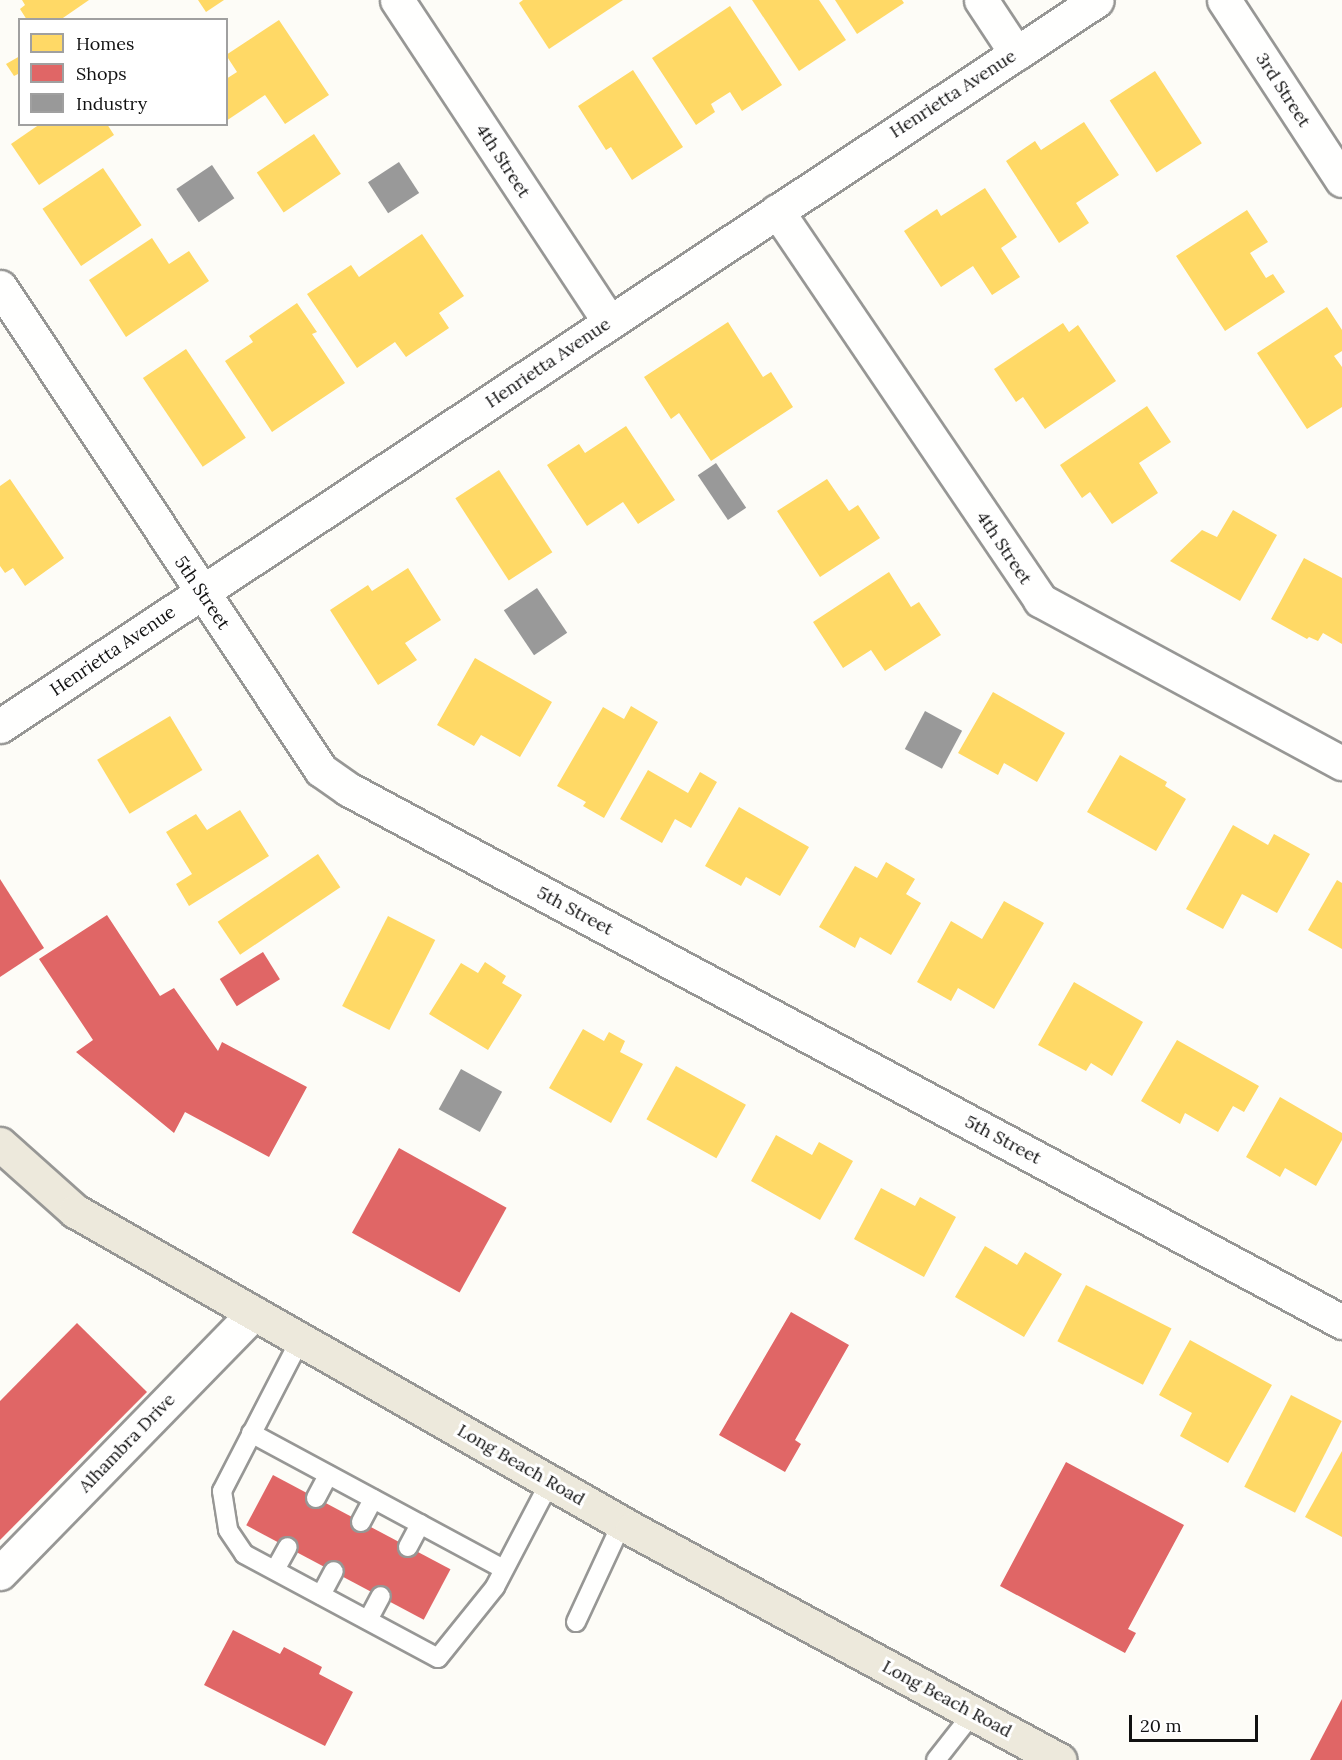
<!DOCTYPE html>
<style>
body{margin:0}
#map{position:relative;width:1342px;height:1760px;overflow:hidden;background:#fdfcf7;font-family:Lora,serif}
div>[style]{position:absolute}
.homes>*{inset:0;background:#ffd966;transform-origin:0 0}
.shops>*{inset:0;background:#e06666;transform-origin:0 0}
.industry>*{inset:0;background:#999;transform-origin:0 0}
.roads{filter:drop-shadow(2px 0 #979795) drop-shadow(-2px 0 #979795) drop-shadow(0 2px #979795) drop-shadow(0 -2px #979795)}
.lane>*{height:18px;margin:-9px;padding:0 9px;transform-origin:9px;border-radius:9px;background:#fffffe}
.street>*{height:33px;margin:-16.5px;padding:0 16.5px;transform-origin:16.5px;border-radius:16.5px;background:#fffffe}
.primary>*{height:33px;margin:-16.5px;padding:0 16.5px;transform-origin:16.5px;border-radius:16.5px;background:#ede9dc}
span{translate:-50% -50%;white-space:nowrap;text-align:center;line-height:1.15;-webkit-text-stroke:6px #fff;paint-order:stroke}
.street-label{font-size:18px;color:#111}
.legend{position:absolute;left:18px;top:18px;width:210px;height:108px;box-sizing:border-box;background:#fff;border:2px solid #a0a0a0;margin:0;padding:8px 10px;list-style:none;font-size:18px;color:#111}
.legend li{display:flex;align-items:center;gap:12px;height:30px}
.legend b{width:30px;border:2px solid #a0a0a0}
.scale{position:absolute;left:1129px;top:1715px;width:129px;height:27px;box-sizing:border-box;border:3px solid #111;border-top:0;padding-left:8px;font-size:18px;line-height:21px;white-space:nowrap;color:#111;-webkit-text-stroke:4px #fff;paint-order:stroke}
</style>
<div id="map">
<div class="homes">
<i style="clip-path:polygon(22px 0,89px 0,60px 20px,27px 20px,20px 9px,25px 5px)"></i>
<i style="clip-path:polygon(198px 0,224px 0,206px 12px)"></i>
<i style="clip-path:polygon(523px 0,623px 0,549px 49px,519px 3px)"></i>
<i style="clip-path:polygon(752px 0,819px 0,846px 40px,799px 71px)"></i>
<i style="clip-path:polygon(835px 0,902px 0,904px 3px,857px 34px)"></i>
<i style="clip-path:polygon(730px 6px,782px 85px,742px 111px,730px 92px,711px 104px,715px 112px,696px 125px,652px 58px)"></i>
<i style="clip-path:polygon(279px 20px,329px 95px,285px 124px,265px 95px,226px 121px,226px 79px,237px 72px,226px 55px)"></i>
<i style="clip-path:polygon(20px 56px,20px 73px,14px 76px,6px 64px)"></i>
<i style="clip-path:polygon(633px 70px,683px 147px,632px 180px,611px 147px,606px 150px,578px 106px)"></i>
<i style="left:1155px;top:71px;width:86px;height:54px;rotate:57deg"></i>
<i style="clip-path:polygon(1084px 122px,1119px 175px,1076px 203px,1089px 223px,1059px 243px,1006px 161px,1035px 141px,1041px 150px)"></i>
<i style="clip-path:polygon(40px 124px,107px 124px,114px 135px,39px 185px,11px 144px)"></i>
<i style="left:314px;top:134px;width:48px;height:69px;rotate:56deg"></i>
<i style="left:103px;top:168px;width:69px;height:73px;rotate:56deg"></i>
<i style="clip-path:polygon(985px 188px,1017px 237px,1001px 248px,1020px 277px,992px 295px,973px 266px,941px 287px,904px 231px,937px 209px,941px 216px)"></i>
<i style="clip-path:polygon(1247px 210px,1268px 242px,1250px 253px,1266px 278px,1273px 274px,1285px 292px,1225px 331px,1176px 256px)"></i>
<i style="clip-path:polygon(422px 234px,464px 296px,439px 313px,449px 328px,406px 357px,395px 342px,357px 368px,307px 294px,351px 265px,359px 277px)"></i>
<i style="clip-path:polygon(152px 238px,169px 264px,189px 251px,209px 281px,126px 337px,89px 280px)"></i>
<i style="clip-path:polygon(297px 303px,317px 332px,312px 334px,345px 383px,272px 432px,225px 361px,253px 342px,249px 336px)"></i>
<i style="clip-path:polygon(1327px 307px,1342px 330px,1342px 351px,1334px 356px,1342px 367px,1342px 407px,1307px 429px,1257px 353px)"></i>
<i style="clip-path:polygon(728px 322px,763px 377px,771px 372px,793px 407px,711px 461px,679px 413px,671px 419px,644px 377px)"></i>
<i style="clip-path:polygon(1063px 323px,1069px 332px,1078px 325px,1116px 381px,1045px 429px,1023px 397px,1016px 402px,994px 369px)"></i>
<i style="left:186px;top:349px;width:107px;height:52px;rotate:56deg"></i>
<i style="clip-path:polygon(1147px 406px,1171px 442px,1139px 463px,1158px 493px,1112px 524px,1090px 492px,1082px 498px,1060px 465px)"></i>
<i style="clip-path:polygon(626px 426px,675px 500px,638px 524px,623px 502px,587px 526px,547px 465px,579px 444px,585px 453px)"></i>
<i style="left:499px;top:470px;width:98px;height:52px;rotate:57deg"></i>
<i style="clip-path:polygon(10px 479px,64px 558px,25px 586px,13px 568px,5px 573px,0 566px,0 486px)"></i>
<i style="clip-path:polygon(827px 479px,849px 511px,858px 505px,880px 538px,820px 577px,777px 511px)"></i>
<i style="clip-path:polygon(1233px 510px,1277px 535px,1240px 601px,1170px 561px,1202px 530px,1217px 537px)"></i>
<i style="clip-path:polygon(1304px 558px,1342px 578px,1342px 644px,1323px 633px,1318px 641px,1309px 637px,1307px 639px,1271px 619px)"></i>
<i style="clip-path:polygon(408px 568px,441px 620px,405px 643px,417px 660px,378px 685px,330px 610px,368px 585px,372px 591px)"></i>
<i style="clip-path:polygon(889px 572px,911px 607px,919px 602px,941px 635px,885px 671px,871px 650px,843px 668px,813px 622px)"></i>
<i style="clip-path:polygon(475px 658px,552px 702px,520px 757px,481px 735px,474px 746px,437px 725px)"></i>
<i style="clip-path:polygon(993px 692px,1065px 733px,1037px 782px,1004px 763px,998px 775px,958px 753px)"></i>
<i style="clip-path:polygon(631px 706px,658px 722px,604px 818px,583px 806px,586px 802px,557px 786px,603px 707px,624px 719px)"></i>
<i style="left:170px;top:716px;width:63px;height:85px;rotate:59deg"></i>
<i style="clip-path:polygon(1120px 755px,1167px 782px,1165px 786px,1186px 799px,1156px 851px,1087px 812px)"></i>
<i style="clip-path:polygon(648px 770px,688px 793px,700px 772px,717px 782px,691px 828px,675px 819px,662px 843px,620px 819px)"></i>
<i style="clip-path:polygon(739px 807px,809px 847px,780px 896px,746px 877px,741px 886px,705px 866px)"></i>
<i style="clip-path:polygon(240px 810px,269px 856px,189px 906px,176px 884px,192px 874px,166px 832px,196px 814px,207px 830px)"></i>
<i style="clip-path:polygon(1233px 825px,1268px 845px,1274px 834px,1310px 854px,1277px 913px,1242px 894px,1223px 929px,1186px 909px)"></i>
<i style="left:318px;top:854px;width:40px;height:121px;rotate:56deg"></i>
<i style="clip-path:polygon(886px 862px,915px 879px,906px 894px,921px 903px,891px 955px,860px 937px,855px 948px,819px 927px,855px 866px,877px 878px)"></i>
<i style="clip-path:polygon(1337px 880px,1342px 883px,1342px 949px,1308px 930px)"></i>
<i style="clip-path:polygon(1004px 901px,1044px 923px,994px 1009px,958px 988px,951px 1001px,917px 982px,951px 921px,982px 939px)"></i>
<i style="left:388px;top:916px;width:53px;height:101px;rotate:27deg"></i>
<i style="clip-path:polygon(485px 962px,506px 976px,502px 983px,522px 995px,488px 1050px,429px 1014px,461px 963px,478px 973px)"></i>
<i style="clip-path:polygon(1074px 982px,1143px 1022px,1112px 1076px,1091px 1063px,1086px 1071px,1038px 1045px)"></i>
<i style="clip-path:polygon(583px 1029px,604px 1041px,609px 1032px,625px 1041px,620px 1052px,643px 1064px,611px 1123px,549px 1088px)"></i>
<i style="clip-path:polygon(1177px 1040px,1259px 1086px,1244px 1112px,1233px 1106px,1218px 1132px,1185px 1113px,1180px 1124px,1141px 1101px)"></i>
<i style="left:676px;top:1066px;width:80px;height:61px;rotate:29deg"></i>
<i style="clip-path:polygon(1280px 1097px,1342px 1133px,1342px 1140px,1316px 1186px,1285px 1168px,1280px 1177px,1246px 1157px)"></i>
<i style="clip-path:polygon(776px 1135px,812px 1155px,819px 1142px,853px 1161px,820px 1220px,751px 1181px)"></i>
<i style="clip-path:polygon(881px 1188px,915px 1206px,920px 1197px,956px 1217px,924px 1277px,854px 1239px)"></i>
<i style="clip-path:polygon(985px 1246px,1017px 1265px,1025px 1252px,1062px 1274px,1024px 1337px,955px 1297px)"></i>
<i style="left:1086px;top:1285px;width:96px;height:63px;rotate:27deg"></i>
<i style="clip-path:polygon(1190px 1340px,1272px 1385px,1228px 1463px,1180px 1436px,1192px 1413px,1159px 1395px)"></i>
<i style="left:1291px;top:1395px;width:57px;height:103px;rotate:27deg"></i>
<i style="clip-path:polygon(1342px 1451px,1342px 1537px,1305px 1517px)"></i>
</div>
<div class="shops">
<i style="clip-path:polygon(0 879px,44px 948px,0 977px)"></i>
<i style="clip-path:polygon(107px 915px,160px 996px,174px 988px,218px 1051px,222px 1042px,307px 1087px,269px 1157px,185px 1112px,174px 1133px,76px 1052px,93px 1040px,39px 959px)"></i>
<i style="left:263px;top:952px;width:32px;height:51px;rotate:58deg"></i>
<i style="left:399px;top:1148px;width:123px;height:97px;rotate:29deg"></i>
<i style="clip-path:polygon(791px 1312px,849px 1345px,795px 1440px,801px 1444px,785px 1472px,719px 1435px)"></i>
<i style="clip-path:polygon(77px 1323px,147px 1392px,0 1540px,0 1401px)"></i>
<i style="clip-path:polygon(1066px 1462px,1184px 1525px,1128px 1629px,1136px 1633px,1125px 1653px,1000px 1586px)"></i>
<i style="left:273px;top:1475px;width:201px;height:57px;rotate:28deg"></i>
<i style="clip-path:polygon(233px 1630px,280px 1654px,284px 1647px,322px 1667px,319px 1674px,353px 1692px,325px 1746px,204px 1685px)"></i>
<i style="clip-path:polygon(1342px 1699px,1342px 1760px,1310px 1760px)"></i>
</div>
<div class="industry">
<i style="left:399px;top:162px;width:37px;height:37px;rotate:57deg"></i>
<i style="left:212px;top:165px;width:40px;height:43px;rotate:56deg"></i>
<i style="left:716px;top:463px;width:54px;height:22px;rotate:56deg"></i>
<i style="left:537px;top:588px;width:54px;height:40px;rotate:56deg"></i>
<i style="left:925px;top:711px;width:42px;height:43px;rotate:28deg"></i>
<i style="left:461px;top:1069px;width:47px;height:46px;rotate:29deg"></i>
</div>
<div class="roads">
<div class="lane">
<i style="left:300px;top:1340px;width:170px;rotate:117.3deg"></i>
<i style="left:222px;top:1491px;width:39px;rotate:81deg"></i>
<i style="left:228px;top:1530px;width:29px;rotate:56deg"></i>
<i style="left:244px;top:1554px;width:220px;rotate:28.2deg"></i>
<i style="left:438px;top:1658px;width:91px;rotate:-51.2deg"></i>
<i style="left:495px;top:1587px;width:119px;rotate:-62.4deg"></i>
<i style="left:251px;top:1433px;width:287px;rotate:28.3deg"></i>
<i style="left:316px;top:1498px;width:26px;rotate:-62deg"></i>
<i style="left:361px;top:1522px;width:26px;rotate:-62deg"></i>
<i style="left:408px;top:1547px;width:26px;rotate:-62deg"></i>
<i style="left:275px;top:1570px;width:26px;rotate:-61deg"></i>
<i style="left:321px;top:1595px;width:27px;rotate:-62deg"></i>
<i style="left:368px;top:1620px;width:27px;rotate:-62deg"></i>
<i style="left:576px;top:1622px;width:109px;rotate:-65.1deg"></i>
<i style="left:936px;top:1760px;width:60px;rotate:-51.8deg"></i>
</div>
<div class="street">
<i style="left:397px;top:0;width:386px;rotate:56.6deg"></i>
<i style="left:981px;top:0;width:64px;rotate:56.6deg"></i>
<i style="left:1224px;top:0;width:215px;rotate:56.8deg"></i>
<i style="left:777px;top:211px;width:470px;rotate:55.9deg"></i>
<i style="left:1040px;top:600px;width:343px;rotate:28.4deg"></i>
<i style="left:0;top:287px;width:580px;rotate:56.39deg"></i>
<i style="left:321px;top:770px;width:33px;rotate:35deg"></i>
<i style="left:348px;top:789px;width:1128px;rotate:28.2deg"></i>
<i style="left:0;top:726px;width:1315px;rotate:-33.5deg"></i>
<i style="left:0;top:1573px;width:363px;rotate:-45.7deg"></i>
</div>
<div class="primary">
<i style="left:0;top:1144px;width:101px;rotate:41.8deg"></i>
<i style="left:75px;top:1211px;width:641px;rotate:29.72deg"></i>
<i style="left:632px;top:1529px;width:486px;rotate:28.4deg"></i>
</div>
</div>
<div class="street-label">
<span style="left:1283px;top:90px;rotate:57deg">3rd Street</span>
<span style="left:953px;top:94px;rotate:-33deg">Henrietta Avenue</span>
<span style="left:503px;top:161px;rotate:57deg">4th Street</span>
<span style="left:548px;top:363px;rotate:-34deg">Henrietta Avenue</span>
<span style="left:1004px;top:548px;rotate:56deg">4th Street</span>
<span style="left:202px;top:593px;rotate:56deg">5th Street</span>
<span style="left:113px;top:651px;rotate:-34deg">Henrietta Avenue</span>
<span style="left:575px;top:911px;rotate:28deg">5th Street</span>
<span style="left:1003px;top:1140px;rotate:28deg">5th Street</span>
<span style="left:127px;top:1443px;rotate:-46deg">Alhambra Drive</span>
<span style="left:521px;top:1465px;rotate:30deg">Long Beach Road</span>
<span style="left:947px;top:1699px;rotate:28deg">Long Beach Road</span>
</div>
<ul class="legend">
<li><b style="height:16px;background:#ffd966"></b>Homes</li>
<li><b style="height:16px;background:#e06666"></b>Shops</li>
<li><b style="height:16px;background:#999"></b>Industry</li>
</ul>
<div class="scale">20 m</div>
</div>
